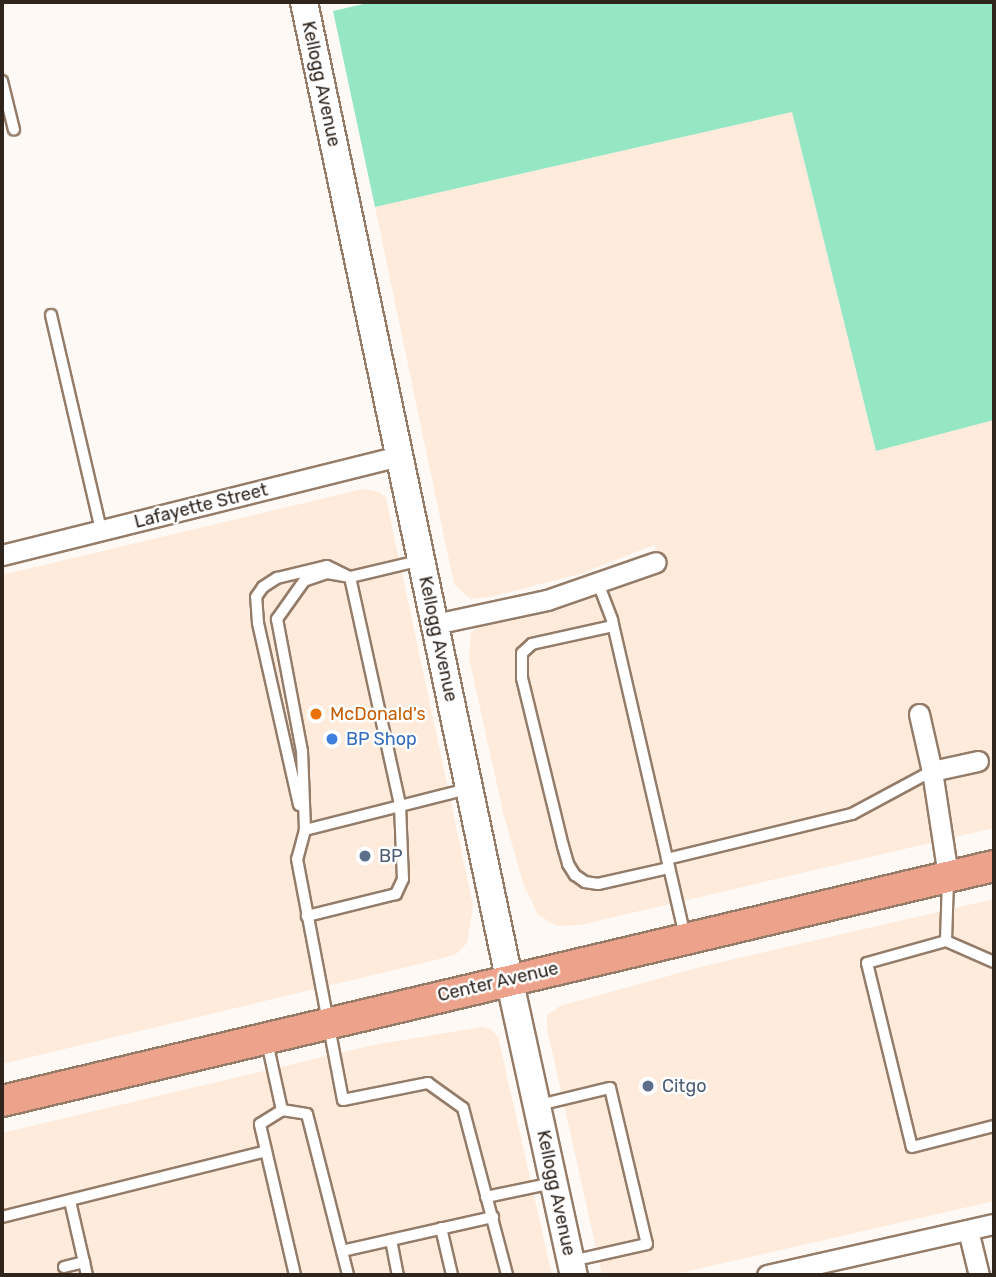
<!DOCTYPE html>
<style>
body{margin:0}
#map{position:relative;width:996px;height:1277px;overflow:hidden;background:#fff9f5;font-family:Rubik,sans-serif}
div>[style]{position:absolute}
.built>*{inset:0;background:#ffebdb}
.green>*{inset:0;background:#95e6c2}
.roads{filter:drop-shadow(2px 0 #947c69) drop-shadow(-2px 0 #947c69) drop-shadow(0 2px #947c69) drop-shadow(0 -2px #947c69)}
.lane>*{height:10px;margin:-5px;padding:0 5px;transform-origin:5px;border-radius:5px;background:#fff}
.street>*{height:19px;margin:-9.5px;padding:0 9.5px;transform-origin:9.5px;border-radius:9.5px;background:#fff}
.secondary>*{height:26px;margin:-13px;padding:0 13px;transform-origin:13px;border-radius:13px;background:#fff}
.primary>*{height:30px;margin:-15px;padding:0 15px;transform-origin:15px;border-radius:15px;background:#eda38b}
.dots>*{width:19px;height:19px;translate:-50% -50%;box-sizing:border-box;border:4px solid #fff;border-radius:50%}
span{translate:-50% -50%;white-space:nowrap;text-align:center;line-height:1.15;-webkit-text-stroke:5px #fff;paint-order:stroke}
.street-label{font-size:18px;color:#2f251d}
.food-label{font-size:18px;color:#c56008}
.left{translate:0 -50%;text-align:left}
.shop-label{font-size:18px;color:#366cbe}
.service-label{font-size:18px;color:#4e5e75}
.frame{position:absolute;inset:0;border:4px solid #2f251d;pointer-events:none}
</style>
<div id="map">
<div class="built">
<i style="clip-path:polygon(792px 112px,876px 451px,994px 420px,994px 828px,580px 925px,557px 926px,538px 915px,523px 883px,503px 812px,469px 658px,471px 632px,479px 626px,567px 607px,663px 572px,654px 545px,580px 574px,490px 597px,470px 599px,454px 584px,375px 207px)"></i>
<i style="clip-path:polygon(363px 489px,379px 492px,386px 498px,473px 906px,467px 943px,456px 954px,436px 960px,2px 1064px,2px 575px)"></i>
<i style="clip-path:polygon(994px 899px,994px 1201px,671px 1275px,602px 1275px,547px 1028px,547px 1015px,560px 1006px,704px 966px)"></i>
<i style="clip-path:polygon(482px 1027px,491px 1029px,498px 1037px,552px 1275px,2px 1275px,2px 1133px,373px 1045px)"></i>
</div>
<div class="green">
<i style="clip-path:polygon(372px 2px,994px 2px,994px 420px,876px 451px,792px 112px,375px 207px,333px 11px)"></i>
</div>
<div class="roads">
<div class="lane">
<i style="left:2px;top:81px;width:50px;rotate:76.2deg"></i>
<i style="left:51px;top:315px;width:221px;rotate:76.9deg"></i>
<i style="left:422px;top:560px;width:74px;rotate:166.7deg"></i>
<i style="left:350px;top:577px;width:23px;rotate:-170deg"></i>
<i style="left:327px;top:573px;width:24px;rotate:161deg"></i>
<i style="left:304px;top:581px;width:47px;rotate:125.4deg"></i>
<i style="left:277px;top:619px;width:134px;rotate:79.3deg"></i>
<i style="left:302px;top:751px;width:79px;rotate:87.8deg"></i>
<i style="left:305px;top:830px;width:30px;rotate:105deg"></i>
<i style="left:297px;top:859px;width:245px;rotate:79.2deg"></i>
<i style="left:343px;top:1100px;width:87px;rotate:-11.3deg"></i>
<i style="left:428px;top:1083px;width:43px;rotate:35.5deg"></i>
<i style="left:463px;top:1108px;width:173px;rotate:75.2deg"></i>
<i style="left:598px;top:583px;width:40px;rotate:69deg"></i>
<i style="left:612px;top:620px;width:325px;rotate:77deg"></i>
<i style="left:613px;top:626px;width:83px;rotate:167.5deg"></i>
<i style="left:532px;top:644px;width:13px;rotate:138deg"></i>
<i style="left:522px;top:653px;width:25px;rotate:90deg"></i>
<i style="left:522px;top:678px;width:173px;rotate:76.3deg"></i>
<i style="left:563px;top:846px;width:19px;rotate:74deg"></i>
<i style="left:568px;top:864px;width:13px;rotate:58deg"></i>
<i style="left:575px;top:875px;width:12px;rotate:35deg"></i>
<i style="left:585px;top:882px;width:13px;rotate:9deg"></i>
<i style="left:598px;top:884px;width:73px;rotate:-12.7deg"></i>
<i style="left:299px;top:805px;width:187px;rotate:-102.7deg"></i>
<i style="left:258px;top:623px;width:26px;rotate:-94deg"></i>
<i style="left:256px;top:597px;width:12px;rotate:-55deg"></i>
<i style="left:263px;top:587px;width:17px;rotate:-33deg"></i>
<i style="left:277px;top:578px;width:51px;rotate:-13.5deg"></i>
<i style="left:327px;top:566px;width:25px;rotate:26deg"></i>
<i style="left:350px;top:577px;width:233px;rotate:77.6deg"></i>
<i style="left:400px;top:805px;width:74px;rotate:87.7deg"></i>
<i style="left:403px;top:879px;width:17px;rotate:115deg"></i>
<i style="left:396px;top:894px;width:92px;rotate:166.1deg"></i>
<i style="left:305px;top:830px;width:167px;rotate:-14.2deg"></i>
<i style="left:667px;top:859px;width:190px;rotate:-13.7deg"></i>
<i style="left:852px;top:814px;width:91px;rotate:-28.3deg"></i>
<i style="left:948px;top:880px;width:61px;rotate:91.9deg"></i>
<i style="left:946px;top:941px;width:82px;rotate:164.4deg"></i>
<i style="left:867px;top:963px;width:189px;rotate:76.3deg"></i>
<i style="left:912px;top:1147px;width:85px;rotate:-14.4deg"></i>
<i style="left:946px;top:941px;width:52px;rotate:23.6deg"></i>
<i style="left:267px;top:1042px;width:70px;rotate:77.6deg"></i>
<i style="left:539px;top:1105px;width:73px;rotate:-13.5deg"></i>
<i style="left:610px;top:1088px;width:160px;rotate:76.7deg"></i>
<i style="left:647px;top:1244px;width:78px;rotate:167.4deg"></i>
<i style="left:486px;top:1197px;width:68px;rotate:-11.8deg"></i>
<i style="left:70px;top:1201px;width:76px;rotate:77.1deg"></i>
<i style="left:2px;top:1217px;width:272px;rotate:-14deg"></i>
<i style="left:441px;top:1228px;width:48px;rotate:76.8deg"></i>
<i style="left:391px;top:1240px;width:36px;rotate:79deg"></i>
<i style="left:342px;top:1251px;width:155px;rotate:-12.7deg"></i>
<i style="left:64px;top:1267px;width:21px;rotate:-14deg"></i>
<i style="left:295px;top:1275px;width:155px;rotate:-103.1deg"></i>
<i style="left:260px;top:1124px;width:26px;rotate:-32deg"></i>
<i style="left:282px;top:1110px;width:25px;rotate:9deg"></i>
<i style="left:307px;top:1114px;width:166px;rotate:75.7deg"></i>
</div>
<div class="street">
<i style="left:2px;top:555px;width:410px;rotate:-14deg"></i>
<i style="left:435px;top:624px;width:115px;rotate:-12.1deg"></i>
<i style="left:547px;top:600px;width:115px;rotate:-19.2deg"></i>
<i style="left:919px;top:714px;width:58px;rotate:77.2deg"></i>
<i style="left:932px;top:771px;width:106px;rotate:81.3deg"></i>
<i style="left:932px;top:771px;width:47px;rotate:-12.3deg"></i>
<i style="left:968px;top:1230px;width:46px;rotate:76.3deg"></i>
<i style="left:767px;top:1275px;width:233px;rotate:-12.7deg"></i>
</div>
<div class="secondary">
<i style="left:304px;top:2px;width:997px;rotate:78.14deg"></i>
<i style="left:509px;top:978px;width:304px;rotate:77.7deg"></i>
</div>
<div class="primary">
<i style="left:2px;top:1101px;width:1019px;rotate:-13.33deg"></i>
</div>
</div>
<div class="dots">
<i style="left:316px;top:714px;background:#e8710a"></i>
<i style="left:332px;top:739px;background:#3f7fe0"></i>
<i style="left:365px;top:856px;background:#5c6f8a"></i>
<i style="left:648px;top:1086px;background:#5c6f8a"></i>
</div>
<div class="street-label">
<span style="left:321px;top:84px;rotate:78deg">Kellogg Avenue</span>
<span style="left:201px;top:506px;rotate:-14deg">Lafayette Street</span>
<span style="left:438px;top:639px;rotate:78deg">Kellogg Avenue</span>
<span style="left:498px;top:982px;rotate:-13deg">Center Avenue</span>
<span style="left:556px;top:1193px;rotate:78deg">Kellogg Avenue</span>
</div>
<div class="food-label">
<span class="left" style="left:330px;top:714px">McDonald's</span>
</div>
<div class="shop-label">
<span class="left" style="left:346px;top:739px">BP Shop</span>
</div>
<div class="service-label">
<span class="left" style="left:379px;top:856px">BP</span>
<span class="left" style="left:662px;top:1086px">Citgo</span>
</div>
<div class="frame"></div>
</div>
